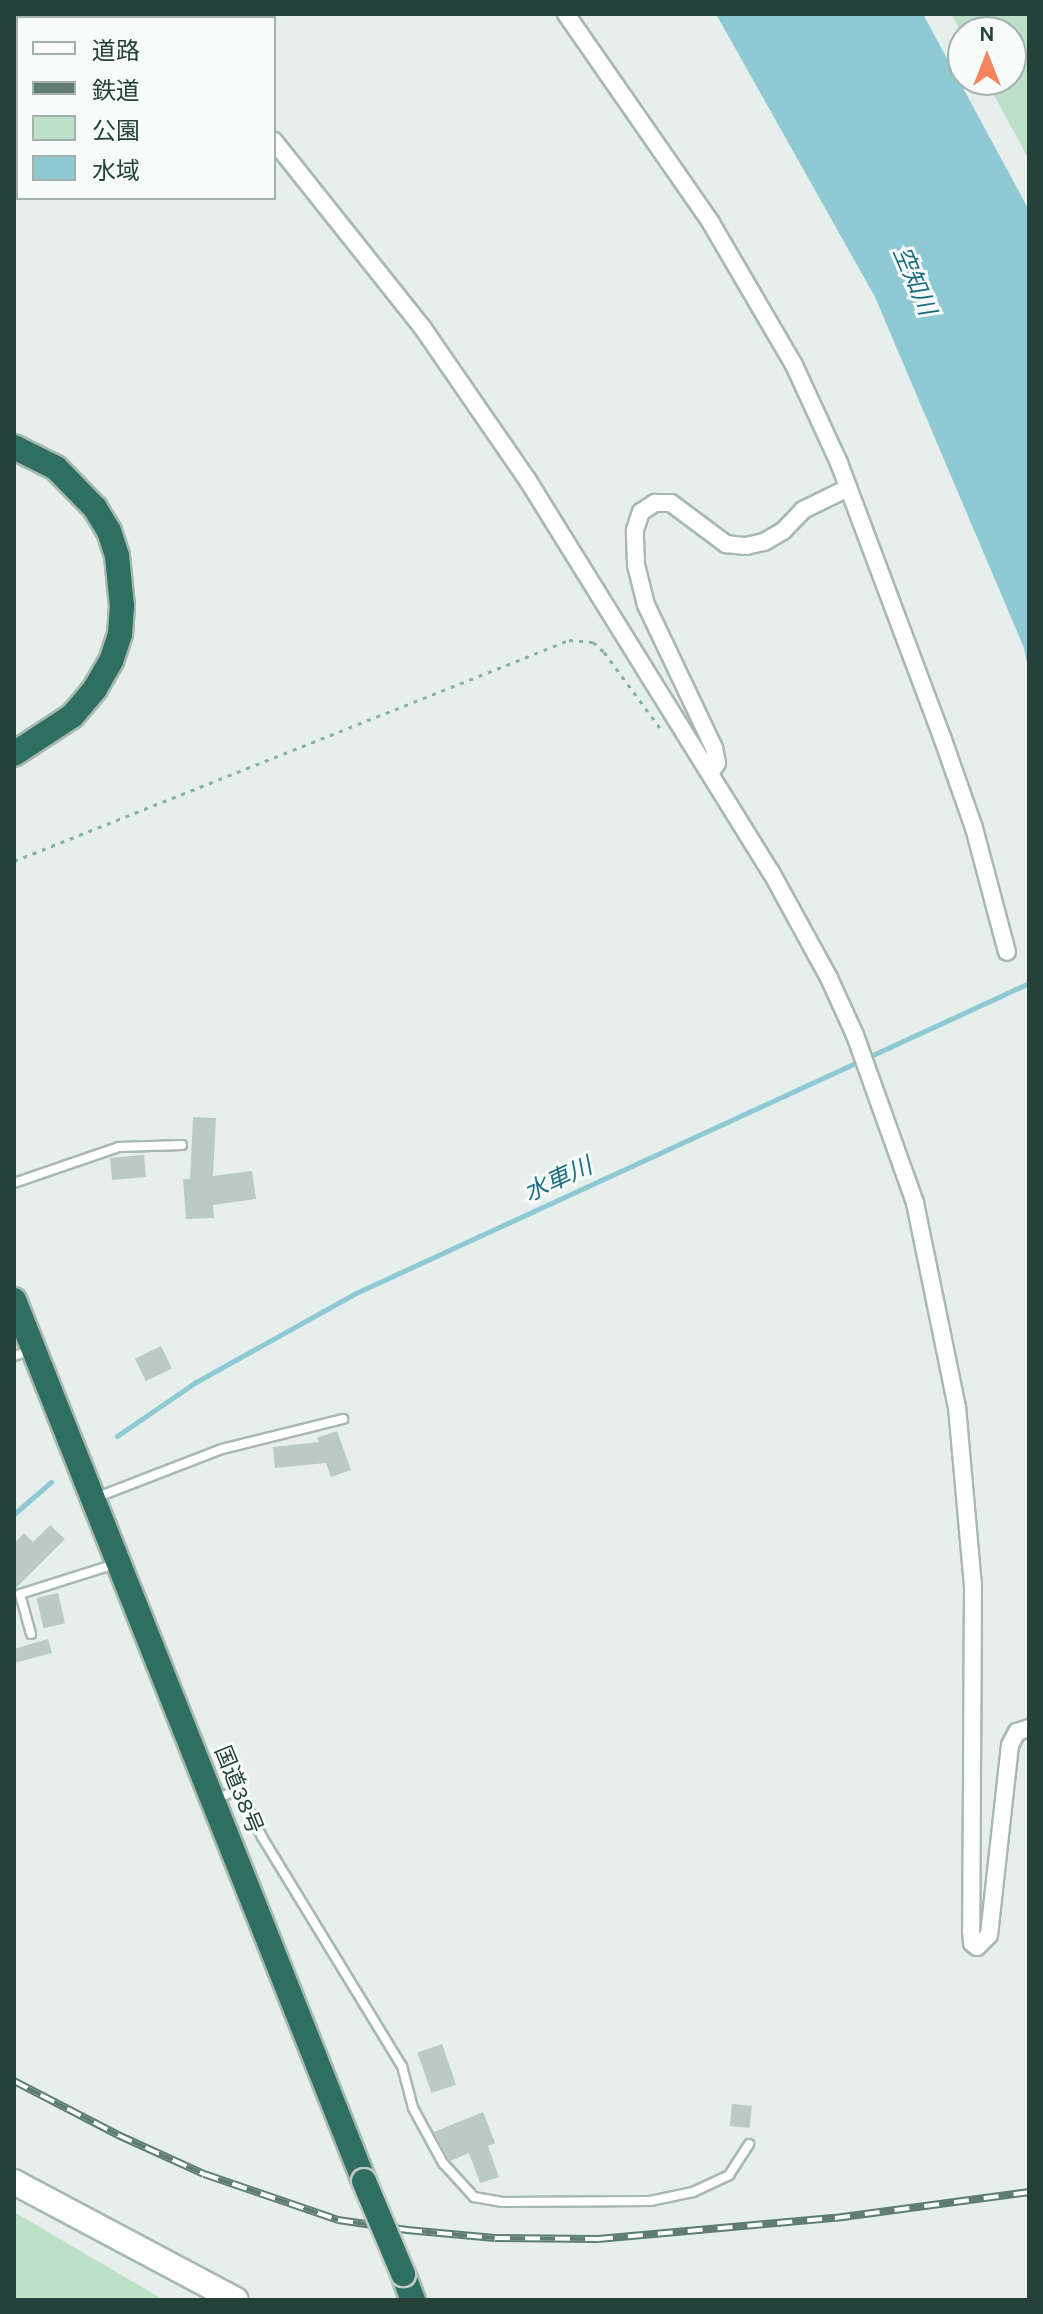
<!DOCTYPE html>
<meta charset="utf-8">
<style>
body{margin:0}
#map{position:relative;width:1043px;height:2314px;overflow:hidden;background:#e6efeb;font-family:Karla,"Noto Sans JP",sans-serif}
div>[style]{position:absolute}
.green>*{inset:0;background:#bfe0c8}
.water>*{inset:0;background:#8ec9d4}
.stream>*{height:5px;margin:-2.5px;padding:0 2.5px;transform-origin:2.5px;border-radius:2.5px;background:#8ec9d4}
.building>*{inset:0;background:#bbcac4;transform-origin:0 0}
.path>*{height:3px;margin-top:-1.5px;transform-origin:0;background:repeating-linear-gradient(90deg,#86b3a5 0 4px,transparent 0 10px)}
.roads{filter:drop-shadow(2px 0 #a8b8b2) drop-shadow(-2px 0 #a8b8b2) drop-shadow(0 2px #a8b8b2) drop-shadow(0 -2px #a8b8b2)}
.lane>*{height:8px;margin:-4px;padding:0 4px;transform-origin:4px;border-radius:4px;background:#fff}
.street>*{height:16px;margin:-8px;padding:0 8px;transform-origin:8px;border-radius:8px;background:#fff}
.secondary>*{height:24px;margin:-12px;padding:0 12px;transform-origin:12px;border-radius:12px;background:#fff}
.highway>*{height:24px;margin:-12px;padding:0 12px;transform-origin:12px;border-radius:12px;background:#2f6f62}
.rail>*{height:8px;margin-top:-4px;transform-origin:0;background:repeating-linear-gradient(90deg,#f7fbf9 0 15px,#5f7d75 0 30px);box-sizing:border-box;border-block:2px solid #5f7d75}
.bridges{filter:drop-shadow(2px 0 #c2cac8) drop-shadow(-2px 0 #c2cac8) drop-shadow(0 2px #c2cac8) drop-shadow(0 -2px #c2cac8)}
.highway-bridge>*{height:24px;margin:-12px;padding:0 12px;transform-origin:12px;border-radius:12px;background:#2f6f62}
span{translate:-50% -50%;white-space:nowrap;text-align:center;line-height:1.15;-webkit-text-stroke:6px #f7fbf9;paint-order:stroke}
.street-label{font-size:22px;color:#24423a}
.water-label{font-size:24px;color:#1c6f80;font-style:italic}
.frame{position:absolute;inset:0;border:16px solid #24423a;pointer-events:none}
.legend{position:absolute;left:16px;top:16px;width:260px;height:184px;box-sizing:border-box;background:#f7fbf9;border:2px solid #a3b1ad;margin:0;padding:10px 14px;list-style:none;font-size:24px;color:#24423a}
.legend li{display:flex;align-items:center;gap:16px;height:40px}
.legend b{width:40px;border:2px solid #a3b1ad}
.north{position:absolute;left:947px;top:16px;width:80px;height:80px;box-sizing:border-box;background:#f7fbf9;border:2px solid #a3b1ad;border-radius:50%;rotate:0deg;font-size:22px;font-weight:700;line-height:32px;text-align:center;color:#24423a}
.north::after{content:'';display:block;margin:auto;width:28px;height:36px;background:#f4845f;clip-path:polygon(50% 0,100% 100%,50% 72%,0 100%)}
</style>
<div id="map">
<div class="green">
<i style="clip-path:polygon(951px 14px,1029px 14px,1029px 160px,986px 80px,1011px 80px,1011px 32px,963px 32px,963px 36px)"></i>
<i style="clip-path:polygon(14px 2212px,164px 2300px,14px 2300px)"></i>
</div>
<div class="water">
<i style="clip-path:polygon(716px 14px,923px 14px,1029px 210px,1029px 674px,1024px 648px,875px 297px)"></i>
</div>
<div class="stream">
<i style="left:117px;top:1436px;width:96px;rotate:-34.4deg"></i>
<i style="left:196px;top:1382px;width:183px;rotate:-29.1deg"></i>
<i style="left:356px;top:1293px;width:741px;rotate:-24.73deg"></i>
<i style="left:14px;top:1514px;width:49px;rotate:-40.9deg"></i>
</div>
<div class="building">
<i style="clip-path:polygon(193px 1117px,216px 1118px,213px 1176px,252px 1171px,256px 1199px,213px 1205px,214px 1218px,186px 1219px,183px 1179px,190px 1179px)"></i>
<i style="left:144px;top:1155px;width:22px;height:34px;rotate:85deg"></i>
<i style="left:161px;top:1346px;width:25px;height:29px;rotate:64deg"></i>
<i style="clip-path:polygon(337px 1431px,351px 1470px,331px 1477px,326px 1463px,275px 1468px,273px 1447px,319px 1442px,317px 1438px)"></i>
<i style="clip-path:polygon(50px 1525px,65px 1539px,14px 1590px,14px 1544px,24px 1533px,33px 1542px)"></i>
<i style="left:58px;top:1593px;width:31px;height:22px;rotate:77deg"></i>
<i style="clip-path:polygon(48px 1639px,52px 1653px,14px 1663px,14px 1649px)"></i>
<i style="left:442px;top:2044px;width:43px;height:26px;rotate:71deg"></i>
<i style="left:732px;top:2104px;width:20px;height:22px;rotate:6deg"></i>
<i style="clip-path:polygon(483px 2112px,495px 2143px,488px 2146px,499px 2177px,480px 2183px,469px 2153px,450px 2161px,434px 2132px)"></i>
</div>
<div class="path">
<i style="left:14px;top:861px;width:597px;rotate:-21.71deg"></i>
<i style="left:569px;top:640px;width:24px;rotate:5deg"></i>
<i style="left:593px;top:642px;width:15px;rotate:42deg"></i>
<i style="left:604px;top:652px;width:94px;rotate:53.6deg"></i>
</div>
<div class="roads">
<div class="lane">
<i style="left:14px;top:1183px;width:111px;rotate:-18.9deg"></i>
<i style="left:119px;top:1147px;width:63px;rotate:-1.8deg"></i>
<i style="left:14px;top:1356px;width:20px;rotate:-18deg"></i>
<i style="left:95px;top:1498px;width:136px;rotate:-21.1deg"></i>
<i style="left:222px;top:1449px;width:125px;rotate:-13.9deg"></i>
<i style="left:31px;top:1634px;width:41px;rotate:-105.4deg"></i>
<i style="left:20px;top:1594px;width:100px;rotate:-17.5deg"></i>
<i style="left:215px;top:1799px;width:26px;rotate:-21deg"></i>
<i style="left:239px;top:1790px;width:52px;rotate:63.9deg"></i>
<i style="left:262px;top:1837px;width:268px;rotate:58.6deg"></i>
<i style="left:402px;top:2066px;width:43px;rotate:75.3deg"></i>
<i style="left:413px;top:2108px;width:63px;rotate:61.4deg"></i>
<i style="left:443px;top:2163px;width:46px;rotate:47.6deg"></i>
<i style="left:474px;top:2197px;width:29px;rotate:10deg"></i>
<i style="left:503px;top:2202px;width:147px;rotate:-0.4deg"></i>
<i style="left:650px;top:2201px;width:44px;rotate:-11.8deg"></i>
<i style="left:693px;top:2192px;width:40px;rotate:-25deg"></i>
<i style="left:729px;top:2175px;width:37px;rotate:-57deg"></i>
</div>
<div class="street">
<i style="left:171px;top:14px;width:6px;rotate:45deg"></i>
<i style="left:566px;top:14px;width:254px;rotate:55.2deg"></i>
<i style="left:711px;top:223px;width:164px;rotate:59.7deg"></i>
<i style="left:794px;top:365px;width:108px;rotate:65.3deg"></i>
<i style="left:839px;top:463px;width:293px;rotate:69.4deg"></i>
<i style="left:942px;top:737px;width:96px;rotate:70.6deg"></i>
<i style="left:974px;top:828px;width:128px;rotate:75.1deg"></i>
<i style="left:274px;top:141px;width:238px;rotate:51.5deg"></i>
<i style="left:422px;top:327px;width:185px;rotate:55.4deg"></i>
<i style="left:527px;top:479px;width:463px;rotate:58.2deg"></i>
<i style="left:771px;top:872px;width:121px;rotate:61.3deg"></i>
<i style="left:829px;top:978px;width:63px;rotate:65.5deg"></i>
<i style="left:855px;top:1035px;width:178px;rotate:70.3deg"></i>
<i style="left:915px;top:1203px;width:208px;rotate:78.4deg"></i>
<i style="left:957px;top:1407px;width:179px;rotate:84.9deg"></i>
<i style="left:973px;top:1585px;width:346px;rotate:90.3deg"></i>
<i style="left:971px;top:1931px;width:12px;rotate:85deg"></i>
<i style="left:972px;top:1943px;width:6px;rotate:39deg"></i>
<i style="left:977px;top:1947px;width:17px;rotate:-45deg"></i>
<i style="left:989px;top:1935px;width:191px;rotate:-83.7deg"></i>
<i style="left:1010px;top:1745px;width:15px;rotate:-62deg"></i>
<i style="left:1017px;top:1732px;width:13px;rotate:-18deg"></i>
<i style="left:711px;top:772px;width:11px;rotate:-56deg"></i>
<i style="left:717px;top:763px;width:15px;rotate:-101deg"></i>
<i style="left:714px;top:748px;width:158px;rotate:-115.4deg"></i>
<i style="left:646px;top:605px;width:41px;rotate:-104deg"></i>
<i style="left:636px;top:565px;width:35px;rotate:-92deg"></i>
<i style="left:635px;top:530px;width:19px;rotate:-72deg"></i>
<i style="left:641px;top:512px;width:17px;rotate:-33deg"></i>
<i style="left:655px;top:503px;width:16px"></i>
<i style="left:671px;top:503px;width:69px;rotate:36.7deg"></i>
<i style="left:726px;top:544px;width:20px;rotate:6deg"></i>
<i style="left:746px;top:546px;width:18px;rotate:-13deg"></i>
<i style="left:764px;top:542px;width:22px;rotate:-30deg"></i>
<i style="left:783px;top:531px;width:29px;rotate:-46deg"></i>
<i style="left:803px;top:510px;width:50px;rotate:-26.1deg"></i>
</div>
<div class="secondary">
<i style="left:14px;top:2182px;width:251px;rotate:28deg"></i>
</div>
<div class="highway">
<i style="left:14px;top:447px;width:47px;rotate:26.6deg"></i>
<i style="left:56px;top:468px;width:56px;rotate:45.7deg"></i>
<i style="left:95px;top:508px;width:27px;rotate:59deg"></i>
<i style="left:109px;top:531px;width:26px;rotate:72deg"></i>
<i style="left:117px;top:556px;width:50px;rotate:84.3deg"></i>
<i style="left:122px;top:606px;width:28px;rotate:94deg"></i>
<i style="left:120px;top:634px;width:28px;rotate:108deg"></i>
<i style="left:111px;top:661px;width:32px;rotate:120deg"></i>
<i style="left:95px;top:689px;width:35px;rotate:130deg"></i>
<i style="left:72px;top:716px;width:69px;rotate:146.8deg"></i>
<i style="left:14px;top:1300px;width:948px;rotate:68.33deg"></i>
<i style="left:403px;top:2274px;width:28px;rotate:69deg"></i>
</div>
</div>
<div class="rail">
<i style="left:14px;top:2081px;width:117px;rotate:27.4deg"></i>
<i style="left:118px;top:2135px;width:94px;rotate:24.4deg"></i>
<i style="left:204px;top:2174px;width:142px;rotate:18.9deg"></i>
<i style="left:338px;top:2220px;width:70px;rotate:8.2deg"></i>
<i style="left:407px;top:2230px;width:88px;rotate:5.2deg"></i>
<i style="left:495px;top:2238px;width:103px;rotate:0.6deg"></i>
<i style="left:598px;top:2239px;width:238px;rotate:-5.1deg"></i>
<i style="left:835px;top:2218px;width:196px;rotate:-7.6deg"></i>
</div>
<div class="bridges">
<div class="highway-bridge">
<i style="left:364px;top:2181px;width:101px;rotate:67.2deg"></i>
</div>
</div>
<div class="street-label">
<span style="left:238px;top:1790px;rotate:68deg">国道38号</span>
</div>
<div class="water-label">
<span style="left:914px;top:281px;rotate:67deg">空知川</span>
<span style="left:558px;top:1180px;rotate:-25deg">水車川</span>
</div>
<div class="frame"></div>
<ul class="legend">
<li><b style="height:10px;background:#fff"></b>道路</li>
<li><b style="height:10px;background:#5f7d75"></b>鉄道</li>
<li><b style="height:22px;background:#bfe0c8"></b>公園</li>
<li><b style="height:22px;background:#8ec9d4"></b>水域</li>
</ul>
<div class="north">N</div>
</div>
